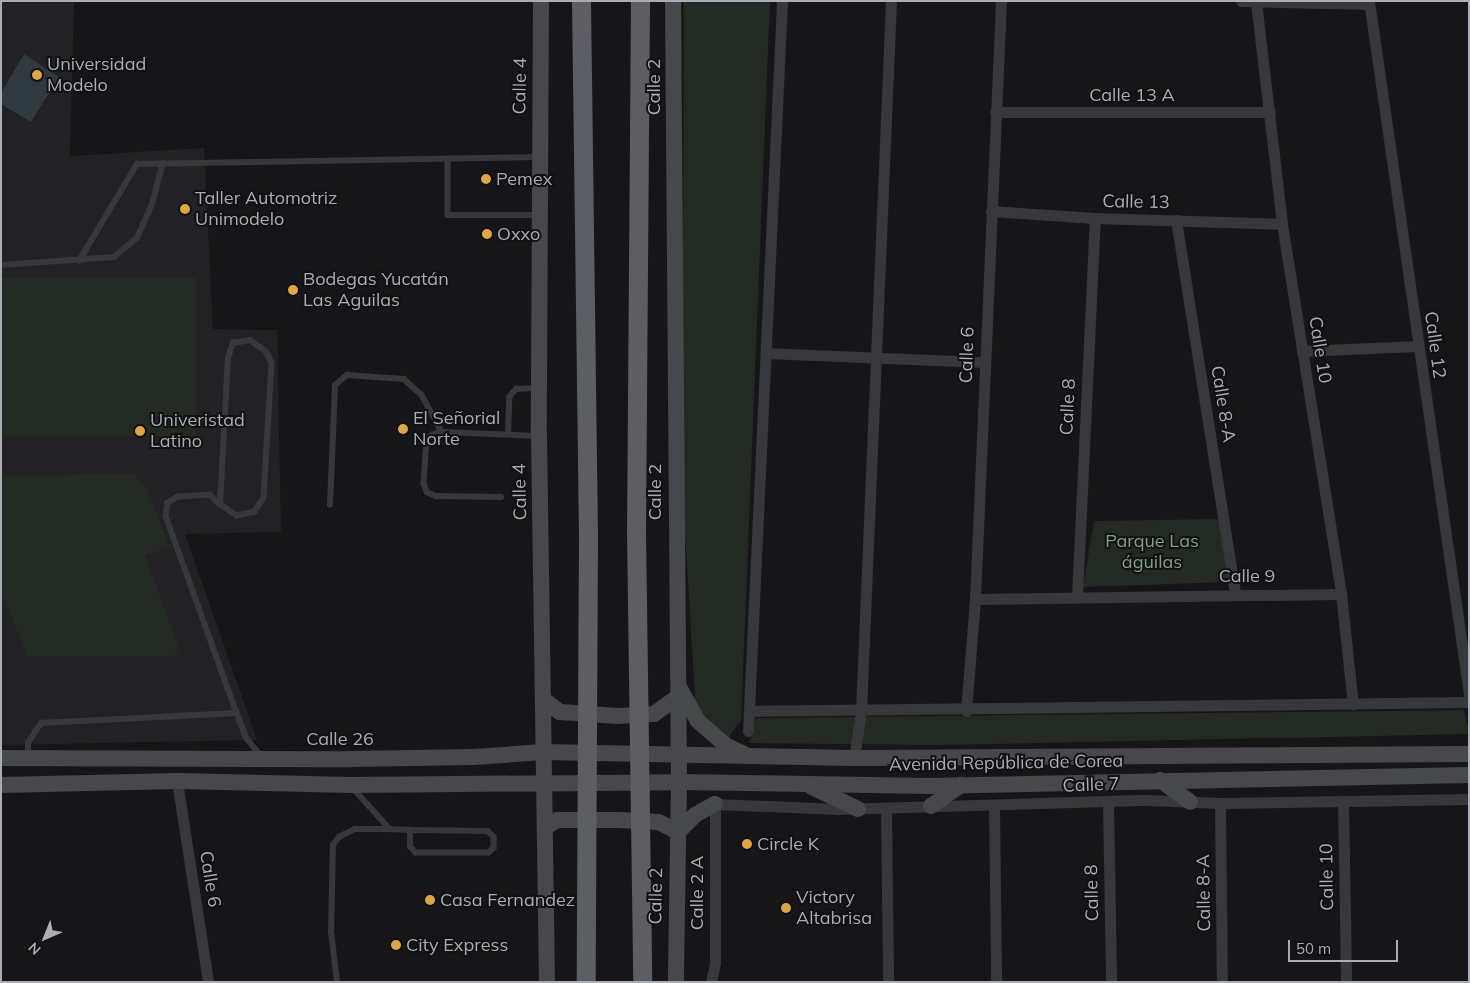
<!DOCTYPE html>
<meta charset="utf-8">
<style>
body{margin:0}
#map{position:relative;width:1470px;height:983px;overflow:hidden;background:#161618;font-family:Mulish,sans-serif}
div>[style]{position:absolute}
.built>*{inset:0;background:#222225}
.green>*{inset:0;background:#232a23;transform-origin:0 0}
.water>*{inset:0;background:#30393f}
.service>*{height:5.5px;margin:-2.75px;padding:0 2.75px;transform-origin:2.75px;border-radius:2.75px;background:#37383c}
.minor>*{height:11px;margin:-5.5px;padding:0 5.5px;transform-origin:5.5px;border-radius:5.5px;background:#37383c}
.secondary>*{height:16px;margin:-8px;padding:0 8px;transform-origin:8px;border-radius:8px;background:#46484c}
.trunk>*{height:19px;margin:-9.5px;padding:0 9.5px;transform-origin:9.5px;border-radius:9.5px;background:#5c5e64}
.dots>*{width:14px;height:14px;translate:-50% -50%;box-sizing:border-box;border:2px solid #111113;border-radius:50%}
span{translate:-50% -50%;white-space:nowrap;text-align:center;line-height:1.15;-webkit-text-stroke:4px #111113;paint-order:stroke}
.poi-label{font-size:18px;color:#a9aeb6}
.left{translate:0 -50%;text-align:left}
.street-label{font-size:18px;color:#a9aeb6}
.park-label{font-size:18px;color:#82a083}
.frame{position:absolute;inset:0;border:2px solid #a9aeb6;pointer-events:none}
.north{position:absolute;left:20px;top:913px;width:50px;height:50px;-webkit-text-stroke:4px #111113;paint-order:stroke;rotate:224deg;font-size:14px;font-weight:700;line-height:20px;text-align:center;color:#a9aeb6}
.north::after{content:'';display:block;margin:auto;width:18px;height:22px;background:#a9aeb6;clip-path:polygon(50% 0,100% 100%,50% 72%,0 100%)}
.scale{position:absolute;left:1288px;top:940px;width:110px;height:22px;box-sizing:border-box;border:2px solid #a9aeb6;border-top:0;padding-left:6px;font-size:15px;line-height:18px;white-space:nowrap;color:#a9aeb6;-webkit-text-stroke:4px #111113;paint-order:stroke}
</style>
<div id="map">
<div class="built">
<i style="clip-path:polygon(1px 1px,74px 1px,70px 156px,204px 148px,213px 329px,277px 330px,281px 532px,185px 534px,257px 740px,1px 745px)"></i>
</div>
<div class="green">
<i style="clip-path:polygon(684px 1px,770px 1px,741px 720px,729px 737px,710px 730px,696px 714px,682px 483px)"></i>
<i style="left:1px;top:278px;width:195px;height:158px"></i>
<i style="clip-path:polygon(133px 474px,146px 486px,170px 547px,145px 555px,179px 648px,174px 656px,27px 656px,1px 590px,1px 476px)"></i>
<i style="clip-path:polygon(1221px 519px,1230px 582px,1083px 587px,1094px 521px)"></i>
<i style="clip-path:polygon(1464px 710px,1469px 734px,941px 745px,749px 743px,756px 718px)"></i>
</div>
<div class="water">
<i style="clip-path:polygon(24px 54px,59px 77px,31px 122px,1px 104px,1px 93px)"></i>
</div>
<div class="service">
<i style="left:448px;top:160px;width:55px;rotate:90deg"></i>
<i style="left:448px;top:215px;width:91px"></i>
<i style="left:79px;top:261px;width:113px;rotate:-59.1deg"></i>
<i style="left:137px;top:164px;width:402px;rotate:-1deg"></i>
<i style="left:1px;top:265px;width:113px;rotate:-4deg"></i>
<i style="left:114px;top:257px;width:30px;rotate:-40deg"></i>
<i style="left:137px;top:238px;width:37px;rotate:-66deg"></i>
<i style="left:152px;top:204px;width:42px;rotate:-75deg"></i>
<i style="left:442px;top:432px;width:10px;rotate:163deg"></i>
<i style="left:432px;top:435px;width:7px;rotate:135deg"></i>
<i style="left:427px;top:440px;width:43px;rotate:94deg"></i>
<i style="left:424px;top:483px;width:9px;rotate:72deg"></i>
<i style="left:427px;top:492px;width:10px;rotate:24deg"></i>
<i style="left:436px;top:496px;width:65px;rotate:0.9deg"></i>
<i style="left:508px;top:435px;width:38px;rotate:-88deg"></i>
<i style="left:509px;top:397px;width:11px;rotate:-49deg"></i>
<i style="left:516px;top:389px;width:21px;rotate:-3deg"></i>
<i style="left:220px;top:505px;width:147px;rotate:-86.9deg"></i>
<i style="left:228px;top:358px;width:16px;rotate:-72deg"></i>
<i style="left:233px;top:343px;width:17px;rotate:-10deg"></i>
<i style="left:250px;top:340px;width:19px;rotate:35deg"></i>
<i style="left:266px;top:351px;width:13px;rotate:63deg"></i>
<i style="left:272px;top:363px;width:135px;rotate:93.4deg"></i>
<i style="left:264px;top:498px;width:17px;rotate:123deg"></i>
<i style="left:255px;top:512px;width:18px;rotate:167deg"></i>
<i style="left:237px;top:516px;width:20px;rotate:-147deg"></i>
<i style="left:220px;top:505px;width:14px;rotate:-135deg"></i>
<i style="left:210px;top:495px;width:32px;rotate:176deg"></i>
<i style="left:178px;top:497px;width:12px;rotate:149deg"></i>
<i style="left:168px;top:503px;width:13px;rotate:99deg"></i>
<i style="left:166px;top:516px;width:209px;rotate:70.2deg"></i>
<i style="left:237px;top:713px;width:26px;rotate:69deg"></i>
<i style="left:246px;top:737px;width:24px;rotate:52deg"></i>
<i style="left:330px;top:505px;width:120px;rotate:-87.6deg"></i>
<i style="left:335px;top:385px;width:16px;rotate:-40deg"></i>
<i style="left:347px;top:375px;width:57px;rotate:4deg"></i>
<i style="left:404px;top:379px;width:24px;rotate:42deg"></i>
<i style="left:422px;top:395px;width:42px;rotate:61.6deg"></i>
<i style="left:442px;top:432px;width:95px;rotate:2.4deg"></i>
<i style="left:28px;top:757px;width:14px;rotate:-90deg"></i>
<i style="left:28px;top:743px;width:24px;rotate:-57deg"></i>
<i style="left:41px;top:723px;width:196px;rotate:-2.9deg"></i>
<i style="left:353px;top:788px;width:55px;rotate:47.9deg"></i>
<i style="left:337px;top:982px;width:50px;rotate:-96.8deg"></i>
<i style="left:331px;top:932px;width:87px;rotate:-88.7deg"></i>
<i style="left:333px;top:845px;width:10px;rotate:-53deg"></i>
<i style="left:339px;top:837px;width:18px;rotate:-27deg"></i>
<i style="left:355px;top:829px;width:35px"></i>
<i style="left:390px;top:829px;width:20px;rotate:3deg"></i>
<i style="left:410px;top:830px;width:78px;rotate:0.7deg"></i>
<i style="left:488px;top:831px;width:8px;rotate:45deg"></i>
<i style="left:494px;top:837px;width:11px;rotate:90deg"></i>
<i style="left:494px;top:848px;width:7px;rotate:135deg"></i>
<i style="left:489px;top:853px;width:73px;rotate:180deg"></i>
<i style="left:416px;top:853px;width:8px;rotate:-135deg"></i>
<i style="left:410px;top:847px;width:17px;rotate:-90deg"></i>
</div>
<div class="minor">
<i style="left:1241px;top:1px;width:128px;rotate:1.3deg"></i>
<i style="left:1369px;top:1px;width:700px;rotate:81.79deg"></i>
<i style="left:1256px;top:2px;width:224px;rotate:83.3deg"></i>
<i style="left:1282px;top:224px;width:375px;rotate:80.9deg"></i>
<i style="left:1341px;top:594px;width:111px;rotate:83.8deg"></i>
<i style="left:995px;top:112px;width:275px"></i>
<i style="left:991px;top:211px;width:104px;rotate:3.9deg"></i>
<i style="left:1095px;top:218px;width:187px;rotate:1.8deg"></i>
<i style="left:1176px;top:220px;width:378px;rotate:81deg"></i>
<i style="left:1302px;top:351px;width:115px;rotate:-2.5deg"></i>
<i style="left:766px;top:353px;width:218px;rotate:2.4deg"></i>
<i style="left:1077px;top:597px;width:379px;rotate:-87.3deg"></i>
<i style="left:975px;top:599px;width:366px;rotate:-0.8deg"></i>
<i style="left:749px;top:711px;width:720px;rotate:-0.72deg"></i>
<i style="left:966px;top:711px;width:112px;rotate:-85.4deg"></i>
<i style="left:975px;top:599px;width:599px;rotate:-87.51deg"></i>
<i style="left:748px;top:731px;width:731px;rotate:-87.33deg"></i>
<i style="left:854px;top:758px;width:48px;rotate:-81.5deg"></i>
<i style="left:861px;top:711px;width:711px;rotate:-87.58deg"></i>
<i style="left:177px;top:781px;width:203px;rotate:81.2deg"></i>
<i style="left:1343px;top:802px;width:180px;rotate:89deg"></i>
<i style="left:1108px;top:803px;width:179px;rotate:89deg"></i>
<i style="left:1220px;top:803px;width:179px;rotate:89.4deg"></i>
<i style="left:994px;top:806px;width:176px;rotate:89.3deg"></i>
<i style="left:886px;top:808px;width:174px;rotate:89.3deg"></i>
<i style="left:711px;top:982px;width:19px;rotate:-78deg"></i>
<i style="left:715px;top:963px;width:159px;rotate:-90deg"></i>
<i style="left:715px;top:804px;width:124px;rotate:2.3deg"></i>
<i style="left:839px;top:809px;width:309px;rotate:-1.7deg"></i>
<i style="left:1148px;top:800px;width:72px;rotate:2.4deg"></i>
<i style="left:1220px;top:803px;width:249px;rotate:-0.9deg"></i>
</div>
<div class="secondary">
<i style="left:541px;top:1px;width:435px;rotate:90.3deg"></i>
<i style="left:539px;top:436px;width:546px;rotate:89.16deg"></i>
<i style="left:673px;top:1px;width:781px;rotate:89.56deg"></i>
<i style="left:679px;top:782px;width:200px;rotate:90.9deg"></i>
<i style="left:679px;top:687px;width:39px;rotate:61deg"></i>
<i style="left:698px;top:721px;width:38px;rotate:41deg"></i>
<i style="left:727px;top:746px;width:19px;rotate:25deg"></i>
<i style="left:544px;top:700px;width:20px;rotate:37deg"></i>
<i style="left:560px;top:712px;width:58px;rotate:3.9deg"></i>
<i style="left:618px;top:716px;width:36px;rotate:-3deg"></i>
<i style="left:654px;top:714px;width:29px;rotate:-36deg"></i>
<i style="left:1px;top:758px;width:349px;rotate:0.2deg"></i>
<i style="left:350px;top:759px;width:124px;rotate:-0.9deg"></i>
<i style="left:474px;top:757px;width:70px;rotate:-4.1deg"></i>
<i style="left:544px;top:752px;width:310px;rotate:1.1deg"></i>
<i style="left:854px;top:758px;width:615px;rotate:-0.37deg"></i>
<i style="left:1160px;top:780px;width:37px;rotate:36deg"></i>
<i style="left:1px;top:785px;width:176px;rotate:-1.3deg"></i>
<i style="left:177px;top:781px;width:174px;rotate:1.3deg"></i>
<i style="left:351px;top:785px;width:328px;rotate:-0.5deg"></i>
<i style="left:679px;top:782px;width:250px;rotate:0.9deg"></i>
<i style="left:929px;top:786px;width:540px;rotate:-1.17deg"></i>
<i style="left:812px;top:787px;width:51px;rotate:25.6deg"></i>
<i style="left:931px;top:806px;width:37px;rotate:-35deg"></i>
<i style="left:546px;top:827px;width:13px;rotate:-32deg"></i>
<i style="left:557px;top:820px;width:61px"></i>
<i style="left:618px;top:820px;width:41px;rotate:2.8deg"></i>
<i style="left:659px;top:822px;width:21px;rotate:28deg"></i>
<i style="left:678px;top:832px;width:24px;rotate:-45deg"></i>
<i style="left:695px;top:815px;width:23px;rotate:-29deg"></i>
</div>
<div class="trunk">
<i style="left:581px;top:1px;width:535px;rotate:89.25deg"></i>
<i style="left:588px;top:536px;width:446px;rotate:90.3deg"></i>
<i style="left:640px;top:1px;width:530px;rotate:90.43deg"></i>
<i style="left:636px;top:531px;width:451px;rotate:89.2deg"></i>
</div>
<div class="dots">
<i style="left:37px;top:75px;background:#e0a645"></i>
<i style="left:486px;top:179px;background:#e0a645"></i>
<i style="left:185px;top:209px;background:#e0a645"></i>
<i style="left:487px;top:234px;background:#e0a645"></i>
<i style="left:293px;top:290px;background:#e0a645"></i>
<i style="left:403px;top:429px;background:#e0a645"></i>
<i style="left:140px;top:431px;background:#e0a645"></i>
<i style="left:747px;top:844px;background:#e0a645"></i>
<i style="left:430px;top:900px;background:#e0a645"></i>
<i style="left:786px;top:908px;background:#e0a645"></i>
<i style="left:396px;top:945px;background:#e0a645"></i>
</div>
<div class="poi-label">
<span class="left" style="left:47px;top:75px">Universidad<br>Modelo</span>
<span class="left" style="left:496px;top:179px">Pemex</span>
<span class="left" style="left:195px;top:209px">Taller Automotriz<br>Unimodelo</span>
<span class="left" style="left:497px;top:234px">Oxxo</span>
<span class="left" style="left:303px;top:290px">Bodegas Yucatán<br>Las Aguilas</span>
<span class="left" style="left:413px;top:429px">El Señorial<br>Norte</span>
<span class="left" style="left:150px;top:431px">Univeristad<br>Latino</span>
<span class="left" style="left:757px;top:844px">Circle K</span>
<span class="left" style="left:796px;top:908px">Victory<br>Altabrisa</span>
<span class="left" style="left:440px;top:900px">Casa Fernandez</span>
<span class="left" style="left:406px;top:945px">City Express</span>
</div>
<div class="street-label">
<span style="left:520px;top:86px;rotate:-89deg">Calle 4</span>
<span style="left:654px;top:87px;rotate:-90deg">Calle 2</span>
<span style="left:1132px;top:95px">Calle 13 A</span>
<span style="left:1136px;top:202px;rotate:1deg">Calle 13</span>
<span style="left:1435px;top:345px;rotate:82deg">Calle 12</span>
<span style="left:1320px;top:350px;rotate:81deg">Calle 10</span>
<span style="left:967px;top:355px;rotate:-88deg">Calle 6</span>
<span style="left:1223px;top:404px;rotate:81deg">Calle 8-A</span>
<span style="left:1068px;top:407px;rotate:-87deg">Calle 8</span>
<span style="left:520px;top:492px;rotate:-91deg">Calle 4</span>
<span style="left:655px;top:492px;rotate:-90deg">Calle 2</span>
<span style="left:1247px;top:576px">Calle 9</span>
<span style="left:340px;top:739px">Calle 26</span>
<span style="left:1006px;top:763px;rotate:-1deg">Avenida República de Corea</span>
<span style="left:1091px;top:785px;rotate:-2deg">Calle 7</span>
<span style="left:1327px;top:877px;rotate:-91deg">Calle 10</span>
<span style="left:210px;top:879px;rotate:81deg">Calle 6</span>
<span style="left:697px;top:893px;rotate:-90deg">Calle 2 A</span>
<span style="left:1092px;top:893px;rotate:-91deg">Calle 8</span>
<span style="left:1204px;top:893px;rotate:-91deg">Calle 8-A</span>
<span style="left:656px;top:896px;rotate:-89deg">Calle 2</span>
</div>
<div class="park-label">
<span style="left:1152px;top:552px">Parque Las<br>águilas</span>
</div>
<div class="frame"></div>
<div class="north">N</div>
<div class="scale">50 m</div>
</div>
